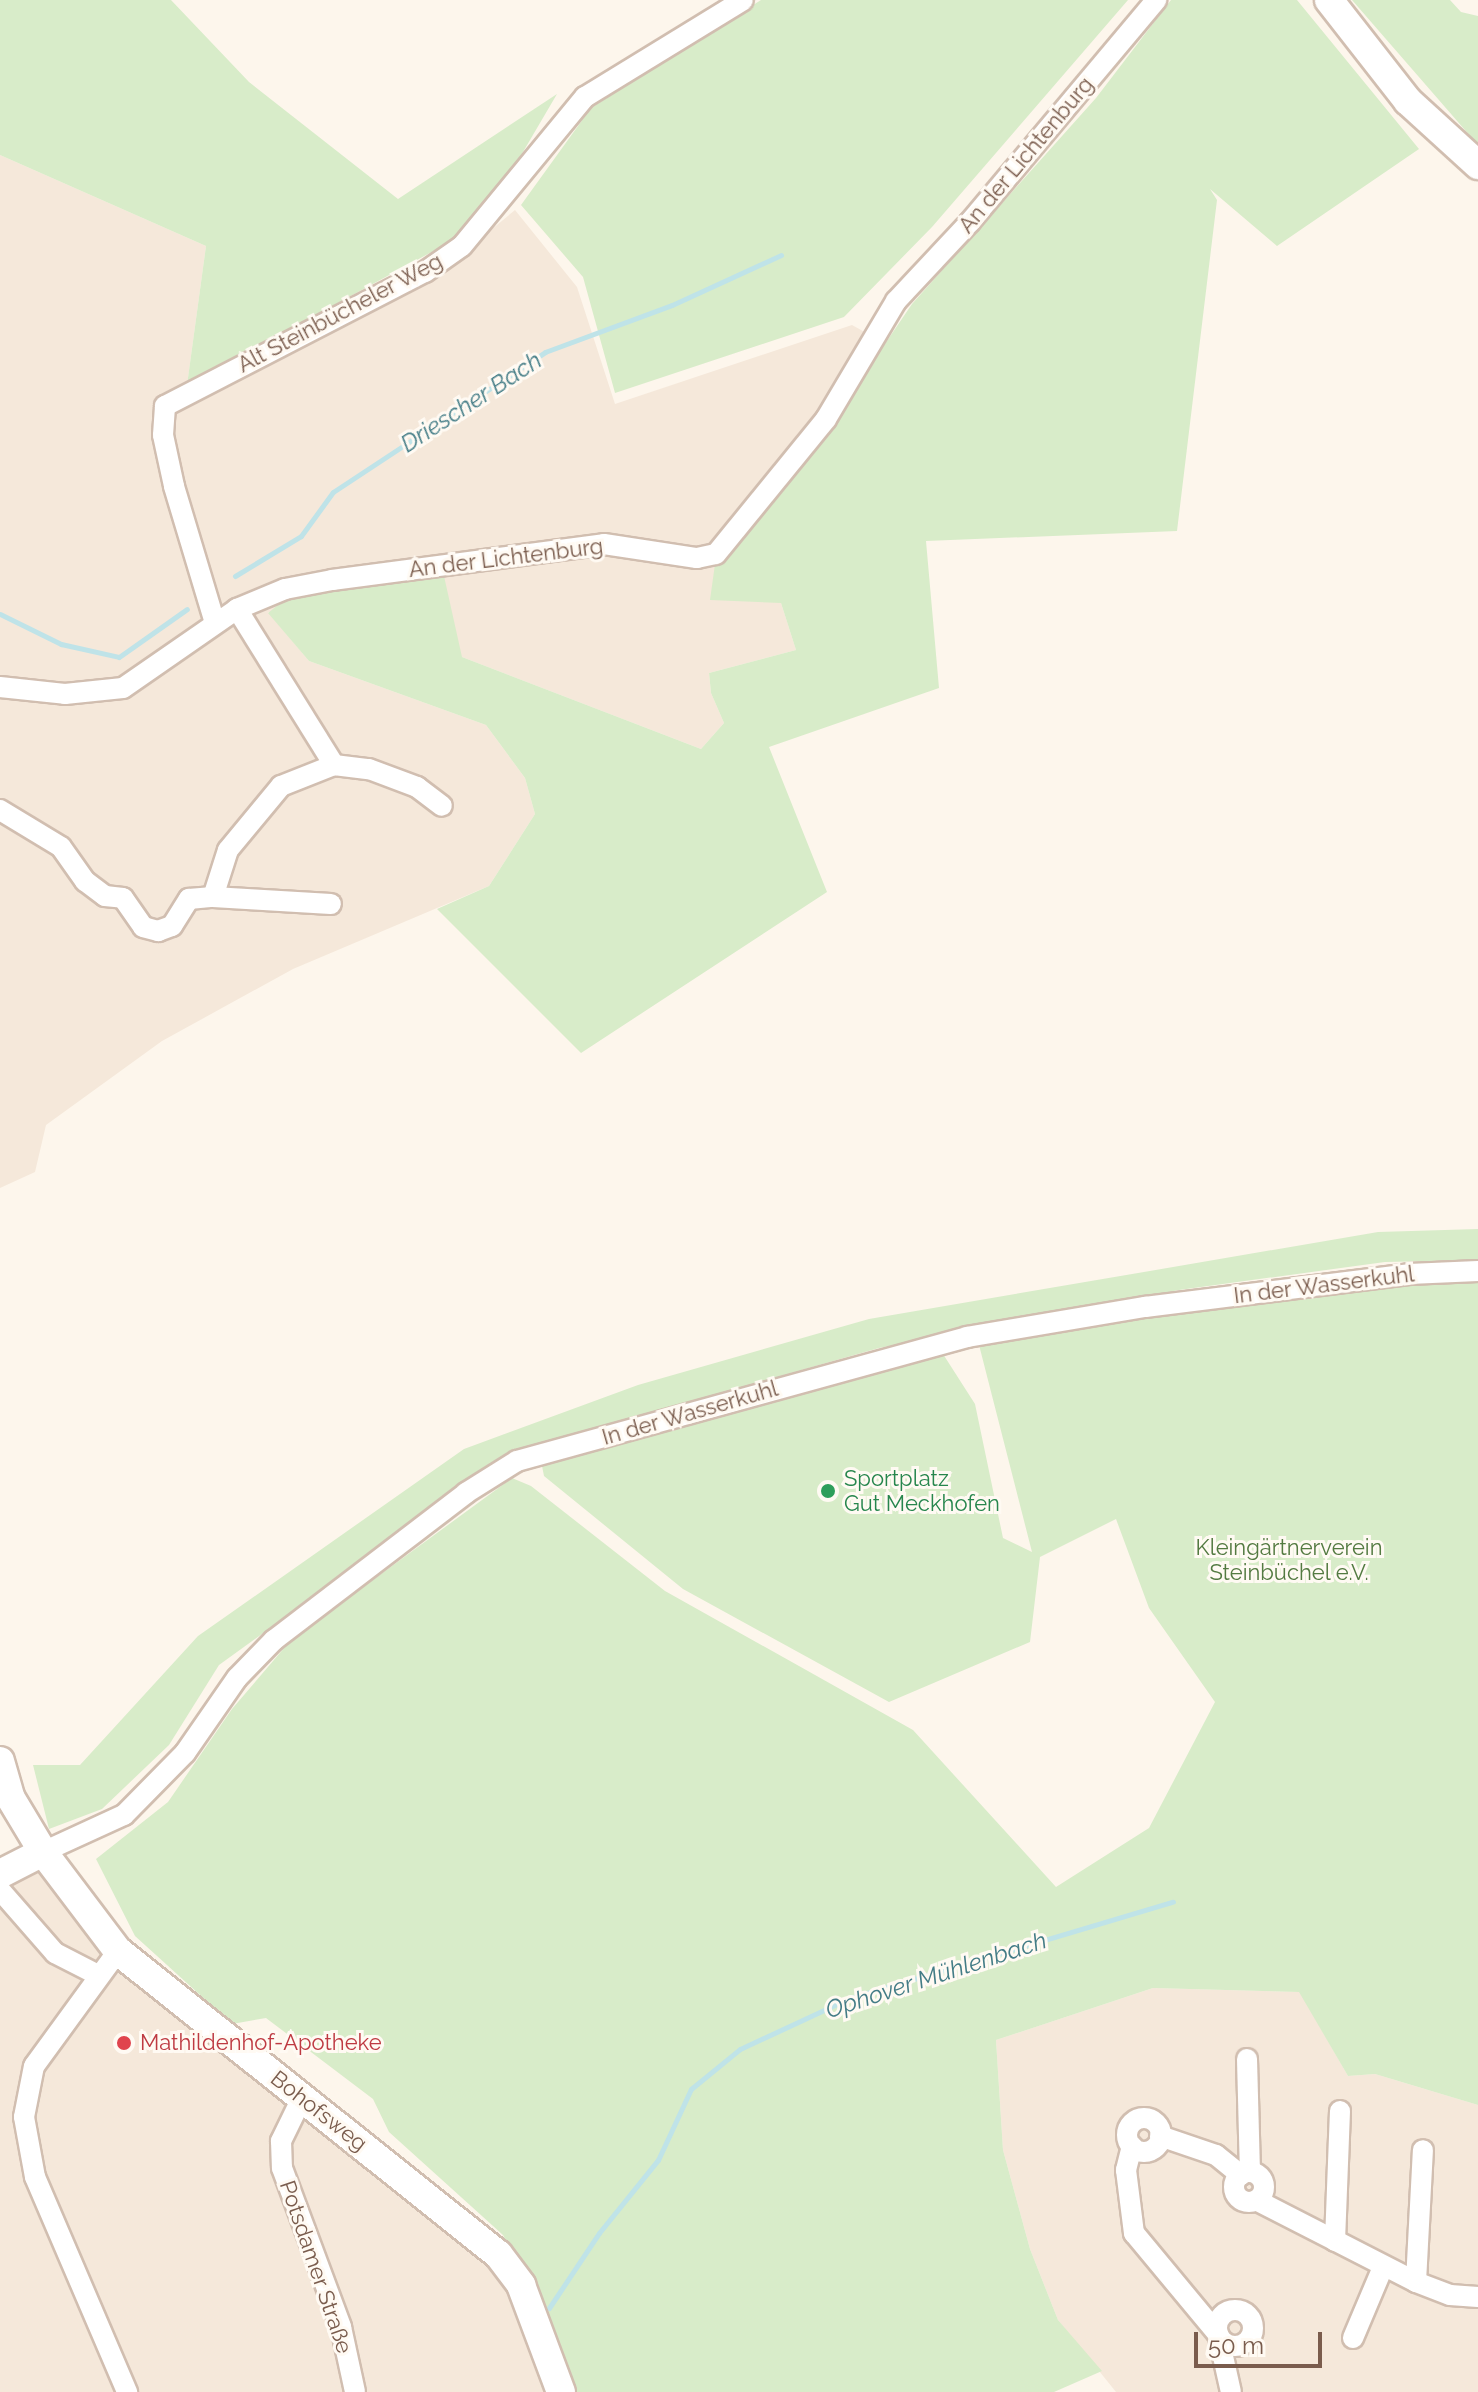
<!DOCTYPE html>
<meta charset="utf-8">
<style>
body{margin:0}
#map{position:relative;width:1478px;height:2392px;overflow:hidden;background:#fdf6ec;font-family:Raleway,sans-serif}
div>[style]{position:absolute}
.residential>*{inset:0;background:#f5e8da}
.green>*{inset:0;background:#d8ecc9}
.stream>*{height:5px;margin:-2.5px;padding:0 2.5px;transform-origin:2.5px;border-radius:2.5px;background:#bfe3e8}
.roads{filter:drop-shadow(2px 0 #d1beb0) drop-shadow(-2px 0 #d1beb0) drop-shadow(0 2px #d1beb0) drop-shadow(0 -2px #d1beb0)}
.street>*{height:20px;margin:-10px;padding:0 10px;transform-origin:10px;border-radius:10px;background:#fff}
.street>.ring{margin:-10px;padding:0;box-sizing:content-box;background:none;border:20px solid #fff;border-radius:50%}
.secondary>*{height:28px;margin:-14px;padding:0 14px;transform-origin:14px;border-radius:14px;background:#fff}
.dots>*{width:22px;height:22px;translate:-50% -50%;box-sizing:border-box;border:4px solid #fffaf3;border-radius:50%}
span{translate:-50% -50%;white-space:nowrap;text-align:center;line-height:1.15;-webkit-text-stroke:6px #fffaf3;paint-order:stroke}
.street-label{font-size:22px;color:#7a5c4d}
.leisure-label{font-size:22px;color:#27864d}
.left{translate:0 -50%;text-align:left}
.park-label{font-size:22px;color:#537a41}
.health-label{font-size:22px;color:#be3a42}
.water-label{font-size:24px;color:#437c86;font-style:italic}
.scale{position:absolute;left:1194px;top:2332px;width:128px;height:36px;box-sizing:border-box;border:4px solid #7a5c4d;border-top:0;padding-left:10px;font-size:24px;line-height:28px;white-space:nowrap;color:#7a5c4d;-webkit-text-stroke:6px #fffaf3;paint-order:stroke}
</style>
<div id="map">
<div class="residential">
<i style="clip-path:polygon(0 155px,206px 246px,185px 400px,457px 258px,515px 210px,577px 287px,615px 404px,852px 325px,888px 345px,800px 469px,715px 564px,781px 603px,796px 650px,709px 673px,711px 693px,724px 723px,701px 749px,462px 657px,268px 612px,309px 661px,486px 725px,525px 778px,535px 814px,489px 886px,293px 969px,162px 1041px,46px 1125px,35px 1172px,0 1188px)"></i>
<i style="clip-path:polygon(39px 1857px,108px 1949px,451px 2223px,503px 2278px,551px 2392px,0 2392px,0 1878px)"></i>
<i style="clip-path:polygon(1153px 1988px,1300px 1992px,1348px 2076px,1375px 2074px,1478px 2105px,1478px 2392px,1116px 2392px,1058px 2320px,1030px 2249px,1003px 2150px,996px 2040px)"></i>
</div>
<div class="green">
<i style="clip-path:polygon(0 0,171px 0,249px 82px,398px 199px,557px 94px,506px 181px,450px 242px,187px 385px,206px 246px,0 155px)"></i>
<i style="clip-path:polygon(761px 0,1128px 0,932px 227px,844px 317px,615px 393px,583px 277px,521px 205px,591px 108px)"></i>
<i style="clip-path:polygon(1171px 0,1297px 0,1419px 149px,1277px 246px,1210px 189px,1217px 200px,1177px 531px,926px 541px,939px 688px,769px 747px,827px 892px,581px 1053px,437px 909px,489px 886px,535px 814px,525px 778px,486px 725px,309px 661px,268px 613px,283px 601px,320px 591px,444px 576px,462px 657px,701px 749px,724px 723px,711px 693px,709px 673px,796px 650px,781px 603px,710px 600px,715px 564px,800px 469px,912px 304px,1096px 98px)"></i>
<i style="clip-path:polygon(1352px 0,1450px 0,1461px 12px,1478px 16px,1478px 145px)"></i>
<i style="clip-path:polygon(1478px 1229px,1478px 1260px,1385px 1262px,1179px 1290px,879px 1348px,514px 1452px,219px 1665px,169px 1745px,102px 1809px,49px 1829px,33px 1765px,80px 1765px,198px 1636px,464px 1449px,638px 1385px,869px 1319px,1378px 1232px)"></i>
<i style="clip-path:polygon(1420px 1280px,1478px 1280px,1478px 2105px,1375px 2074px,1348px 2076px,1299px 1992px,1153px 1988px,996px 2040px,1003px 2150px,1030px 2249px,1058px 2320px,1102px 2371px,1054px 2392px,573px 2392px,566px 2362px,503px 2235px,389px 2132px,373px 2099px,266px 2018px,232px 2024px,135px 1936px,96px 1859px,168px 1802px,232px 1709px,291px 1640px,512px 1478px,531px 1486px,665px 1591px,913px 1730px,1056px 1887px,1149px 1828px,1215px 1702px,1149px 1608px,1116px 1519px,1040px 1557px,1030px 1642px,889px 1702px,683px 1589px,544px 1476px,542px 1466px,943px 1354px,975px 1404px,1003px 1538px,1032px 1552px,978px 1341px)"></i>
</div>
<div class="stream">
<i style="left:235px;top:576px;width:77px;rotate:-31.2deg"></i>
<i style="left:301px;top:536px;width:54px;rotate:-54deg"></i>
<i style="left:333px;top:492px;width:254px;rotate:-33.4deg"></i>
<i style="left:545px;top:352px;width:135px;rotate:-20.3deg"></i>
<i style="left:672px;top:305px;width:120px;rotate:-24.6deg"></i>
<i style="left:0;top:614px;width:68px;rotate:26.2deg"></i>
<i style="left:61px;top:644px;width:59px;rotate:12.6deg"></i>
<i style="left:119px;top:657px;width:83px;rotate:-35.2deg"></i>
<i style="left:549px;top:2308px;width:90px;rotate:-56.3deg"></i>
<i style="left:599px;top:2233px;width:94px;rotate:-51.1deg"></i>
<i style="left:658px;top:2160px;width:78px;rotate:-65.1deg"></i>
<i style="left:691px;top:2089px;width:63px;rotate:-39.2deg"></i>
<i style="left:740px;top:2049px;width:121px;rotate:-24.9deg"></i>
<i style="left:850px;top:1998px;width:337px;rotate:-16.6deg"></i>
</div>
<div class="roads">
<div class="street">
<i style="left:237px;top:609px;width:184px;rotate:58.1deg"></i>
<i style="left:215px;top:623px;width:143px;rotate:-106.7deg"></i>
<i style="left:174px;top:486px;width:52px;rotate:-102.2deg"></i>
<i style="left:163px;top:435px;width:29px;rotate:-86deg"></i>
<i style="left:165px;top:406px;width:292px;rotate:-27.3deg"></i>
<i style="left:425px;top:272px;width:45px;rotate:-35.1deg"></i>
<i style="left:462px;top:246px;width:193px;rotate:-50.5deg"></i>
<i style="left:585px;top:97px;width:185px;rotate:-31.5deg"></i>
<i style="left:0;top:687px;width:65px;rotate:6.1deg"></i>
<i style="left:65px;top:694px;width:58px;rotate:-5.9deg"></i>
<i style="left:123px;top:688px;width:139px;rotate:-34.7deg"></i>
<i style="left:237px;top:609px;width:52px;rotate:-22.6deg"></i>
<i style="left:285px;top:589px;width:48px;rotate:-10.8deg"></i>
<i style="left:332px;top:580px;width:274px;rotate:-7.5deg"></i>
<i style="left:604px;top:544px;width:94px;rotate:8.6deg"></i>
<i style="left:697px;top:558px;width:19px;rotate:-12deg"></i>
<i style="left:716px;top:554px;width:174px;rotate:-50.8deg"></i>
<i style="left:826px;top:419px;width:137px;rotate:-59.3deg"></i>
<i style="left:896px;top:301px;width:108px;rotate:-46.9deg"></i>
<i style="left:970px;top:222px;width:290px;rotate:-50deg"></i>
<i style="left:0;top:810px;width:71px;rotate:31.2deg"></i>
<i style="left:61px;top:847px;width:42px;rotate:54.8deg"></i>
<i style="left:85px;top:881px;width:25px;rotate:37deg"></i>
<i style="left:105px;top:896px;width:18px;rotate:6deg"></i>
<i style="left:123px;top:898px;width:35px;rotate:55deg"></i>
<i style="left:143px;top:927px;width:16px;rotate:15deg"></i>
<i style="left:158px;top:931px;width:15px;rotate:-20deg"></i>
<i style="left:172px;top:926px;width:32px;rotate:-58deg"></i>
<i style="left:189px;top:899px;width:24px;rotate:-5deg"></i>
<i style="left:213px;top:897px;width:49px;rotate:-72.3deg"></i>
<i style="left:228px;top:850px;width:83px;rotate:-50.4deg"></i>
<i style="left:281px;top:786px;width:57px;rotate:-21.6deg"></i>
<i style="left:334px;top:765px;width:35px;rotate:7deg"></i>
<i style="left:369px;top:769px;width:51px;rotate:20.6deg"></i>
<i style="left:417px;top:787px;width:31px;rotate:37deg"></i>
<i style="left:213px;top:897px;width:118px;rotate:3.4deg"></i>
<i style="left:43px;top:1852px;width:89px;rotate:-24.6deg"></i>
<i style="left:124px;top:1815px;width:87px;rotate:-45.5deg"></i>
<i style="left:185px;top:1753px;width:91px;rotate:-55.3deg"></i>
<i style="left:237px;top:1678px;width:53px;rotate:-45.8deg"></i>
<i style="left:274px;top:1640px;width:242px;rotate:-37.4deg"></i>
<i style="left:466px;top:1493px;width:60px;rotate:-32.1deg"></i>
<i style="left:517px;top:1461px;width:467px;rotate:-15.4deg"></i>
<i style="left:967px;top:1337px;width:181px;rotate:-9.6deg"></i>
<i style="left:1145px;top:1307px;width:266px;rotate:-7.1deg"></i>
<i style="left:1409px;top:1274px;width:69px;rotate:-2.5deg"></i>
<i style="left:0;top:1890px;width:84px;rotate:48.9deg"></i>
<i style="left:55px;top:1953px;width:48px;rotate:27.1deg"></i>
<i style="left:118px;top:1951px;width:142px;rotate:126.1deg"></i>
<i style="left:34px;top:2066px;width:52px;rotate:101.1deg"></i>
<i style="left:24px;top:2117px;width:61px;rotate:79.6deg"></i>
<i style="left:35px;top:2177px;width:234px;rotate:66.8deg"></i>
<i style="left:1247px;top:2059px;width:112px;rotate:88.5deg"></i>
<i style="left:302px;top:2098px;width:48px;rotate:116deg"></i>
<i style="left:281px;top:2141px;width:27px;rotate:88deg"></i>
<i style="left:282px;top:2168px;width:170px;rotate:69.6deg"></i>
<i style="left:341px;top:2327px;width:66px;rotate:77.8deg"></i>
<i class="ring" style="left:1127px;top:2118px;width:14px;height:14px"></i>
<i style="left:1160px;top:2136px;width:59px;rotate:18.7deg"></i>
<i style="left:1216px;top:2155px;width:32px;rotate:39deg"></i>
<i style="left:1132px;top:2146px;width:25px;rotate:104deg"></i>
<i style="left:1126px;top:2170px;width:64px;rotate:82.8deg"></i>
<i style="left:1134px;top:2233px;width:131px;rotate:50.3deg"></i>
<i style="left:1218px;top:2334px;width:59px;rotate:77.4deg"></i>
<i class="ring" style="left:1234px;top:2172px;width:10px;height:10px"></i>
<i style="left:1258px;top:2201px;width:178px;rotate:27.1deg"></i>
<i style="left:1416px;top:2282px;width:36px;rotate:21deg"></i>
<i style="left:1450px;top:2295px;width:28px;rotate:4deg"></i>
<i style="left:1335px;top:2241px;width:130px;rotate:-87.8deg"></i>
<i style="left:1416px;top:2282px;width:132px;rotate:-87deg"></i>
<i class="ring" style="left:1217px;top:2310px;width:16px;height:16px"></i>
<i style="left:1353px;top:2338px;width:77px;rotate:-67.1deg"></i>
</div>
<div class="secondary">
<i style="left:1329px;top:0;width:128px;rotate:52deg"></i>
<i style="left:1408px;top:101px;width:95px;rotate:42.4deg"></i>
<i style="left:0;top:1761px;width:37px;rotate:74deg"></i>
<i style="left:10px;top:1797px;width:64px;rotate:59deg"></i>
<i style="left:43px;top:1852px;width:124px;rotate:52.9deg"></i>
<i style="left:118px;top:1951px;width:486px;rotate:38.6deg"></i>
<i style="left:498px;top:2254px;width:39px;rotate:53deg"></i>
<i style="left:521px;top:2285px;width:114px;rotate:69.5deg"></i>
<i style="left:0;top:1874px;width:48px;rotate:-27.1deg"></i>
</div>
</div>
<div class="dots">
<i style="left:828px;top:1491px;background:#2e9e5b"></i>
<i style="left:124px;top:2043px;background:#e0444e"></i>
</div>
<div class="street-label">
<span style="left:1026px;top:155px;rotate:-50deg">An der Lichtenburg</span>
<span style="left:340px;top:313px;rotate:-28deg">Alt Steinbücheler Weg</span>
<span style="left:506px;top:558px;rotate:-7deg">An der Lichtenburg</span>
<span style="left:1324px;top:1285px;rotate:-7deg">In der Wasserkuhl</span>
<span style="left:690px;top:1413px;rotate:-16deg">In der Wasserkuhl</span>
<span style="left:319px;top:2111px;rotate:38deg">Bohofsweg</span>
<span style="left:316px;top:2267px;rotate:71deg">Potsdamer Straße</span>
</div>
<div class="leisure-label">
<span class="left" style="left:844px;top:1491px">Sportplatz<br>Gut Meckhofen</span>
</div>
<div class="park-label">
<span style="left:1289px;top:1560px">Kleingärtnerverein<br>Steinbüchel e.V.</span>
</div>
<div class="health-label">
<span class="left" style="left:140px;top:2043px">Mathildenhof-Apotheke</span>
</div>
<div class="water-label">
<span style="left:471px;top:402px;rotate:-33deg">Driescher Bach</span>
<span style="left:936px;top:1975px;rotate:-18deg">Ophover Mühlenbach</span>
</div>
<div class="scale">50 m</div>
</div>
